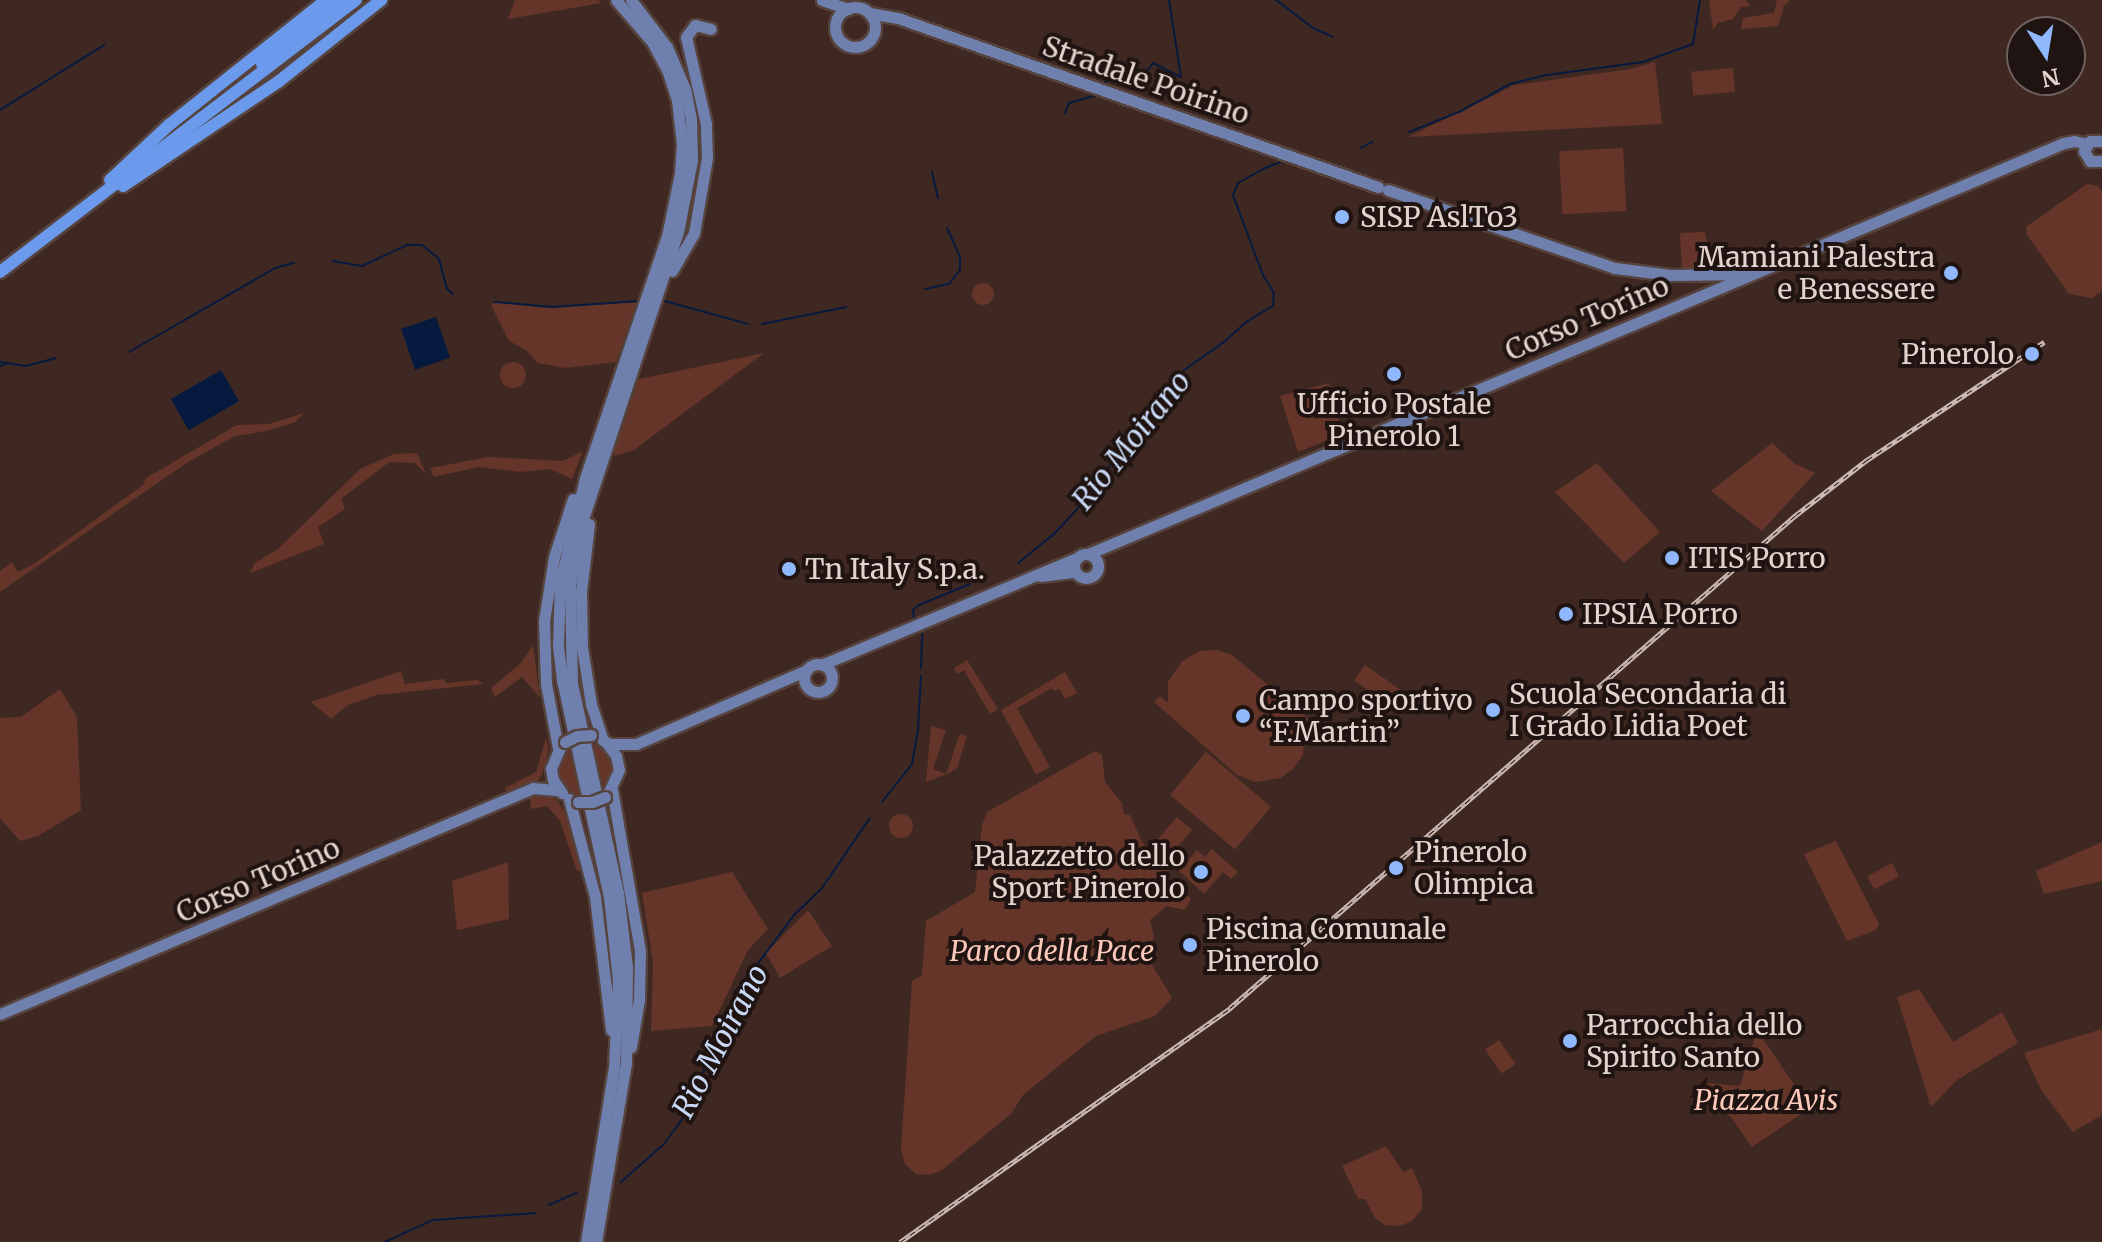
<!DOCTYPE html>
<meta charset="utf-8">
<style>
body{margin:0}
#map{position:relative;width:2102px;height:1242px;overflow:hidden;background:#402822;font-family:Merriweather,serif}
div>[style]{position:absolute}
.green>*{inset:0;background:#643528;transform-origin:0 0}
.round{border-radius:50%}
.water>*{inset:0;background:#061a3f;transform-origin:0 0}
.stream>*{height:2px;margin:-1px;padding:0 1px;transform-origin:1px;border-radius:1px;background:#061a3f}
.roads{filter:drop-shadow(2px 0 #56433e) drop-shadow(-2px 0 #56433e) drop-shadow(0 2px #56433e) drop-shadow(0 -2px #56433e)}
.major>*{height:11px;margin:-5.5px;padding:0 5.5px;transform-origin:5.5px;border-radius:5.5px;background:#6f80af}
.major>.ring{margin:-5.5px;padding:0;box-sizing:content-box;background:none;border:11px solid #6f80af;border-radius:50%}
.highway>*{height:12px;margin:-6px;padding:0 6px;transform-origin:6px;border-radius:6px;background:#6b9aed}
.rail>*{height:5px;margin-top:-2.5px;transform-origin:0;background:repeating-linear-gradient(90deg,#1f1411 0 6px,#cbb9b4 0 12px);box-sizing:border-box;border-block:2px solid #cbb9b4}
.bridges{filter:drop-shadow(2px 0 #56433e) drop-shadow(-2px 0 #56433e) drop-shadow(0 2px #56433e) drop-shadow(0 -2px #56433e)}
.major-bridge>*{height:11px;margin:-5.5px;padding:0 5.5px;transform-origin:5.5px;border-radius:5.5px;background:#6f80af}
.dots>*{width:22px;height:22px;translate:-50% -50%;box-sizing:border-box;border:4px solid #1f1411;border-radius:50%}
span{translate:-50% -50%;white-space:nowrap;text-align:center;line-height:1.15;-webkit-text-stroke:8px #1f1411;paint-order:stroke}
.street-label{font-size:28px;color:#e3d3ce}
.poi-label{font-size:28px;color:#e3d3ce}
.left{translate:0 -50%;text-align:left}
.right{translate:-100% -50%;text-align:right}
.park-label{font-size:28px;color:#fcc8b9;font-style:italic}
.water-label{font-size:30px;color:#c9d9f5;font-style:italic}
.north{position:absolute;left:2006px;top:16px;width:80px;height:80px;box-sizing:border-box;background:#1f1411;border:2px solid #6d605d;border-radius:50%;rotate:168deg;font-size:22px;font-weight:700;line-height:32px;text-align:center;color:#e3d3ce}
.north::after{content:'';display:block;margin:auto;width:28px;height:36px;background:#90b8fd;clip-path:polygon(50% 0,100% 100%,50% 72%,0 100%)}
</style>
<div id="map">
<div class="green">
<i style="clip-path:polygon(515px 0,598px 0,602px 3px,508px 19px)"></i>
<i style="clip-path:polygon(1709px 0,1746px 0,1750px 6px,1741px 7px,1733px 19px,1718px 23px,1713px 30px)"></i>
<i style="clip-path:polygon(1777px 0,1790px 0,1784px 6px,1778px 26px,1741px 29px,1743px 18px,1774px 13px)"></i>
<i style="clip-path:polygon(1655px 62px,1662px 124px,1408px 137px,1515px 85px,1631px 69px)"></i>
<i style="left:1733px;top:68px;width:24px;height:42px;rotate:85deg"></i>
<i style="left:1623px;top:148px;width:63px;height:64px;rotate:87deg"></i>
<i style="clip-path:polygon(2087px 184px,2098px 186px,2102px 192px,2102px 291px,2092px 298px,2069px 294px,2027px 235px,2026px 227px)"></i>
<i style="clip-path:polygon(1705px 232px,1712px 269px,1682px 271px,1680px 233px)"></i>
<i class="round" style="left:972px;top:283px;width:22px;height:22px"></i>
<i style="clip-path:polygon(497px 302px,545px 308px,637px 302px,616px 362px,565px 368px,538px 363px,526px 350px,509px 341px,491px 305px)"></i>
<i style="clip-path:polygon(764px 353px,634px 450px,615px 456px,613px 448px,635px 380px)"></i>
<i class="round" style="left:500px;top:362px;width:26px;height:26px"></i>
<i style="clip-path:polygon(1329px 383px,1343px 434px,1298px 452px,1280px 396px)"></i>
<i style="clip-path:polygon(304px 413px,295px 422px,267px 431px,235px 436px,188px 462px,0 592px,0 571px,12px 562px,18px 572px,34px 564px,143px 485px,146px 478px,237px 425px,269px 424px)"></i>
<i style="clip-path:polygon(1772px 443px,1794px 463px,1815px 473px,1762px 531px,1711px 491px)"></i>
<i style="clip-path:polygon(583px 451px,572px 479px,550px 469px,520px 472px,478px 467px,434px 477px,430px 468px,489px 457px,563px 461px)"></i>
<i style="clip-path:polygon(417px 453px,426px 474px,415px 463px,389px 462px,341px 499px,345px 509px,318px 527px,324px 544px,250px 573px,255px 563px,278px 549px,360px 469px,394px 454px)"></i>
<i style="clip-path:polygon(1597px 463px,1660px 532px,1624px 563px,1555px 492px)"></i>
<i style="clip-path:polygon(533px 645px,540px 698px,522px 677px,495px 697px,491px 688px,521px 663px)"></i>
<i style="clip-path:polygon(1217px 650px,1232px 655px,1321px 729px,1314px 736px,1304px 728px,1303px 755px,1293px 769px,1281px 778px,1255px 782px,1237px 775px,1154px 702px,1160px 696px,1168px 703px,1168px 682px,1182px 661px,1200px 651px)"></i>
<i style="clip-path:polygon(967px 660px,998px 709px,990px 714px,964px 670px,957px 674px,954px 668px)"></i>
<i style="left:1365px;top:665px;width:49px;height:19px;rotate:35deg"></i>
<i style="clip-path:polygon(401px 671px,405px 684px,444px 679px,446px 683px,477px 680px,484px 684px,377px 695px,348px 705px,331px 719px,311px 702px)"></i>
<i style="clip-path:polygon(1065px 672px,1077px 693px,1065px 699px,1059px 689px,1054px 691px,1052px 688px,1017px 708px,1050px 767px,1036px 775px,1001px 710px)"></i>
<i style="clip-path:polygon(60px 689px,77px 717px,81px 810px,38px 836px,20px 841px,0 818px,0 718px,21px 717px)"></i>
<i style="clip-path:polygon(931px 726px,946px 730px,933px 769px,946px 774px,960px 734px,967px 736px,957px 768px,947px 774px,926px 782px)"></i>
<i style="clip-path:polygon(546px 738px,549px 749px,542px 775px,536px 783px,508px 793px,505px 788px,536px 772px)"></i>
<i style="clip-path:polygon(591px 742px,606px 750px,614px 767px,613px 777px,601px 793px)"></i>
<i style="clip-path:polygon(570px 746px,581px 798px,568px 793px,558px 778px,557px 769px,563px 752px)"></i>
<i style="clip-path:polygon(1095px 751px,1102px 755px,1105px 782px,1122px 803px,1124px 814px,1130px 815px,1142px 842px,1166px 867px,1171px 880px,1191px 899px,1185px 910px,1167px 906px,1150px 920px,1154px 937px,1148px 958px,1172px 998px,1155px 1016px,1096px 1036px,1023px 1095px,1011px 1114px,942px 1170px,929px 1175px,916px 1174px,905px 1164px,901px 1149px,912px 981px,922px 975px,926px 921px,975px 892px,982px 825px,987px 812px)"></i>
<i style="left:1206px;top:752px;width:85px;height:56px;rotate:40deg"></i>
<i style="clip-path:polygon(543px 794px,557px 800px,568px 818px,582px 870px,577px 871px,560px 821px,547px 806px,531px 809px,530px 798px)"></i>
<i class="round" style="left:889px;top:814px;width:24px;height:24px"></i>
<i style="left:1177px;top:817px;width:20px;height:37px;rotate:41deg"></i>
<i style="clip-path:polygon(1836px 841px,1879px 924px,1876px 930px,1847px 941px,1804px 854px)"></i>
<i style="clip-path:polygon(2102px 842px,2102px 881px,2044px 894px,2036px 871px)"></i>
<i style="clip-path:polygon(1212px 849px,1238px 872px,1231px 879px,1223px 872px,1204px 894px,1179px 871px,1197px 850px,1205px 857px)"></i>
<i style="clip-path:polygon(508px 862px,509px 919px,457px 930px,452px 881px)"></i>
<i style="left:1892px;top:863px;width:15px;height:28px;rotate:62deg"></i>
<i style="clip-path:polygon(732px 872px,768px 929px,748px 950px,712px 1026px,651px 1031px,653px 962px,642px 893px)"></i>
<i style="clip-path:polygon(808px 910px,832px 946px,780px 978px,766px 953px)"></i>
<i style="clip-path:polygon(1919px 989px,1953px 1042px,2002px 1012px,2018px 1043px,1957px 1080px,1931px 1107px,1897px 997px)"></i>
<i style="clip-path:polygon(2102px 1029px,2102px 1115px,2073px 1132px,2041px 1090px,2024px 1053px)"></i>
<i style="clip-path:polygon(1757px 1030px,1810px 1108px,1752px 1147px,1707px 1083px,1740px 1086px)"></i>
<i style="left:1499px;top:1040px;width:29px;height:17px;rotate:55deg"></i>
<i style="clip-path:polygon(1386px 1146px,1403px 1172px,1412px 1168px,1422px 1191px,1422px 1209px,1412px 1221px,1400px 1226px,1385px 1225px,1375px 1218px,1365px 1199px,1358px 1199px,1342px 1166px)"></i>
</div>
<div class="water">
<i style="left:436px;top:317px;width:43px;height:37px;rotate:71deg"></i>
<i style="left:221px;top:370px;width:36px;height:58px;rotate:60deg"></i>
</div>
<div class="stream">
<i style="left:1276px;top:0;width:46px;rotate:37.1deg"></i>
<i style="left:1313px;top:28px;width:22px;rotate:24deg"></i>
<i style="left:1105px;top:84px;width:3px;rotate:-72deg"></i>
<i style="left:1106px;top:81px;width:42px;rotate:-13.7deg"></i>
<i style="left:1147px;top:71px;width:10px;rotate:-53deg"></i>
<i style="left:1153px;top:63px;width:31px;rotate:27deg"></i>
<i style="left:1181px;top:77px;width:78px;rotate:-98.9deg"></i>
<i style="left:0;top:110px;width:123px;rotate:-32deg"></i>
<i style="left:1065px;top:113px;width:11px;rotate:-68deg"></i>
<i style="left:1069px;top:103px;width:33px;rotate:-16deg"></i>
<i style="left:1409px;top:132px;width:54px;rotate:-21.8deg"></i>
<i style="left:1459px;top:112px;width:58px;rotate:-28.8deg"></i>
<i style="left:1510px;top:84px;width:38px;rotate:-14deg"></i>
<i style="left:1547px;top:75px;width:97px;rotate:-7.7deg"></i>
<i style="left:1643px;top:62px;width:53px;rotate:-19.8deg"></i>
<i style="left:1693px;top:44px;width:45px;rotate:-81deg"></i>
<i style="left:1361px;top:148px;width:13px;rotate:-29deg"></i>
<i style="left:932px;top:172px;width:27px;rotate:77deg"></i>
<i style="left:333px;top:261px;width:29px;rotate:10deg"></i>
<i style="left:362px;top:266px;width:50px;rotate:-25deg"></i>
<i style="left:407px;top:245px;width:15px"></i>
<i style="left:422px;top:245px;width:22px;rotate:39deg"></i>
<i style="left:439px;top:259px;width:31px;rotate:75deg"></i>
<i style="left:447px;top:289px;width:8px;rotate:40deg"></i>
<i style="left:925px;top:289px;width:25px;rotate:-12deg"></i>
<i style="left:949px;top:284px;width:18px;rotate:-52deg"></i>
<i style="left:960px;top:270px;width:13px;rotate:-90deg"></i>
<i style="left:960px;top:257px;width:32px;rotate:-114deg"></i>
<i style="left:661px;top:300px;width:90px;rotate:15.4deg"></i>
<i style="left:495px;top:302px;width:58px;rotate:4.9deg"></i>
<i style="left:553px;top:307px;width:86px;rotate:-4deg"></i>
<i style="left:762px;top:324px;width:86px;rotate:-11.4deg"></i>
<i style="left:129px;top:352px;width:168px;rotate:-29.9deg"></i>
<i style="left:275px;top:268px;width:20px;rotate:-15deg"></i>
<i style="left:0;top:362px;width:26px;rotate:9deg"></i>
<i style="left:26px;top:366px;width:31px;rotate:-15deg"></i>
<i style="left:0;top:366px;width:9px;rotate:-21deg"></i>
<i style="left:1018px;top:563px;width:46px;rotate:-38.9deg"></i>
<i style="left:1054px;top:534px;width:34px;rotate:-47deg"></i>
<i style="left:1077px;top:509px;width:171px;rotate:-52.9deg"></i>
<i style="left:1180px;top:373px;width:54px;rotate:-35.2deg"></i>
<i style="left:1224px;top:342px;width:30px;rotate:-42deg"></i>
<i style="left:1246px;top:322px;width:31px;rotate:-31deg"></i>
<i style="left:1273px;top:306px;width:13px;rotate:-86deg"></i>
<i style="left:1274px;top:293px;width:21px;rotate:-121deg"></i>
<i style="left:1263px;top:275px;width:85px;rotate:-110.6deg"></i>
<i style="left:1233px;top:195px;width:13px;rotate:-67deg"></i>
<i style="left:1238px;top:183px;width:31px;rotate:-29deg"></i>
<i style="left:1265px;top:168px;width:19px;rotate:-21deg"></i>
<i style="left:1283px;top:161px;width:20px;rotate:15deg"></i>
<i style="left:914px;top:619px;width:9px;rotate:-96deg"></i>
<i style="left:913px;top:610px;width:8px;rotate:-40deg"></i>
<i style="left:919px;top:605px;width:55px;rotate:-22.4deg"></i>
<i style="left:921px;top:668px;width:34px;rotate:-88deg"></i>
<i style="left:882px;top:802px;width:48px;rotate:-51.7deg"></i>
<i style="left:912px;top:764px;width:36px;rotate:-80deg"></i>
<i style="left:918px;top:729px;width:53px;rotate:-86.8deg"></i>
<i style="left:621px;top:1182px;width:57px;rotate:-41.5deg"></i>
<i style="left:664px;top:1144px;width:29px;rotate:-54deg"></i>
<i style="left:681px;top:1121px;width:154px;rotate:-65.4deg"></i>
<i style="left:745px;top:981px;width:82px;rotate:-53.4deg"></i>
<i style="left:794px;top:915px;width:39px;rotate:-44deg"></i>
<i style="left:822px;top:888px;width:85px;rotate:-55.6deg"></i>
<i style="left:549px;top:1205px;width:30px;rotate:-24deg"></i>
<i style="left:385px;top:1242px;width:53px;rotate:-24.6deg"></i>
<i style="left:433px;top:1220px;width:103px;rotate:-3.9deg"></i>
</div>
<div class="roads">
<div class="major">
<i style="left:822px;top:0;width:28px;rotate:19deg"></i>
<i class="ring" style="left:835px;top:7px;width:29px;height:29px"></i>
<i style="left:869px;top:13px;width:29px;rotate:10deg"></i>
<i style="left:898px;top:18px;width:509px;rotate:19.4deg"></i>
<i style="left:2102px;top:141px;width:12px;rotate:180deg"></i>
<i style="left:2090px;top:141px;width:12px;rotate:121deg"></i>
<i style="left:2084px;top:151px;width:12px;rotate:59deg"></i>
<i style="left:2090px;top:161px;width:12px"></i>
<i style="left:1388px;top:190px;width:240px;rotate:19deg"></i>
<i style="left:1615px;top:268px;width:56px;rotate:7.1deg"></i>
<i style="left:1671px;top:275px;width:79px;rotate:-0.7deg"></i>
<i style="left:672px;top:271px;width:44px;rotate:-59.9deg"></i>
<i style="left:694px;top:233px;width:76px;rotate:-80.2deg"></i>
<i style="left:707px;top:158px;width:34px;rotate:-92deg"></i>
<i style="left:706px;top:124px;width:89px;rotate:-102.9deg"></i>
<i style="left:686px;top:37px;width:15px;rotate:-53deg"></i>
<i style="left:695px;top:25px;width:16px;rotate:14deg"></i>
<i style="left:589px;top:524px;width:67px;rotate:96.8deg"></i>
<i style="left:581px;top:591px;width:56px;rotate:89deg"></i>
<i style="left:582px;top:647px;width:58px;rotate:81deg"></i>
<i style="left:591px;top:704px;width:38px;rotate:72deg"></i>
<i style="left:1088px;top:554px;width:1059px;rotate:-22.84deg"></i>
<i style="left:2064px;top:143px;width:10px;rotate:-11deg"></i>
<i style="left:2074px;top:141px;width:13px;rotate:13deg"></i>
<i class="ring" style="left:1074px;top:554px;width:13px;height:13px"></i>
<i style="left:1040px;top:576px;width:35px;rotate:-7deg"></i>
<i class="ring" style="left:804px;top:664px;width:17px;height:17px"></i>
<i style="left:821px;top:665px;width:275px;rotate:-22.7deg"></i>
<i style="left:606px;top:742px;width:17px;rotate:54deg"></i>
<i style="left:616px;top:756px;width:14px;rotate:78deg"></i>
<i style="left:619px;top:770px;width:26px;rotate:115deg"></i>
<i style="left:608px;top:744px;width:28px"></i>
<i style="left:636px;top:744px;width:186px;rotate:-23.4deg"></i>
<i style="left:561px;top:745px;width:26px;rotate:113deg"></i>
<i style="left:551px;top:769px;width:11px;rotate:80deg"></i>
<i style="left:553px;top:780px;width:16px;rotate:55deg"></i>
<i style="left:558px;top:748px;width:65px;rotate:-100.6deg"></i>
<i style="left:546px;top:684px;width:63px;rotate:-91.8deg"></i>
<i style="left:544px;top:621px;width:65px;rotate:-81.1deg"></i>
<i style="left:554px;top:557px;width:61px;rotate:-71.9deg"></i>
<i style="left:612px;top:790px;width:163px;rotate:80.1deg"></i>
<i style="left:640px;top:951px;width:49px;rotate:91.2deg"></i>
<i style="left:639px;top:1000px;width:48px;rotate:99.7deg"></i>
<i style="left:569px;top:799px;width:101px;rotate:75.1deg"></i>
<i style="left:595px;top:897px;width:134px;rotate:83.1deg"></i>
<i style="left:0;top:1014px;width:579px;rotate:-22.98deg"></i>
<i style="left:533px;top:788px;width:25px;rotate:5deg"></i>
<i style="left:586px;top:1242px;width:176px;rotate:-80.9deg"></i>
<i style="left:614px;top:1068px;width:88px;rotate:-87.4deg"></i>
<i style="left:618px;top:980px;width:83px;rotate:-96.2deg"></i>
<i style="left:609px;top:897px;width:223px;rotate:-102.2deg"></i>
<i style="left:562px;top:679px;width:33px;rotate:-97deg"></i>
<i style="left:558px;top:646px;width:63px;rotate:-88.2deg"></i>
<i style="left:560px;top:583px;width:108px;rotate:-76.6deg"></i>
<i style="left:585px;top:478px;width:256px;rotate:-71.3deg"></i>
<i style="left:667px;top:236px;width:64px;rotate:-78.3deg"></i>
<i style="left:680px;top:173px;width:29px;rotate:-86deg"></i>
<i style="left:682px;top:144px;width:44px;rotate:-96.5deg"></i>
<i style="left:677px;top:100px;width:32px;rotate:-108deg"></i>
<i style="left:667px;top:70px;width:32px;rotate:-118deg"></i>
<i style="left:652px;top:42px;width:55px;rotate:-130.6deg"></i>
<i style="left:596px;top:1242px;width:181px;rotate:-80.5deg"></i>
<i style="left:626px;top:1063px;width:96px;rotate:-89.4deg"></i>
<i style="left:627px;top:967px;width:75px;rotate:-96.9deg"></i>
<i style="left:618px;top:893px;width:214px;rotate:-102.4deg"></i>
<i style="left:572px;top:684px;width:98px;rotate:-91.2deg"></i>
<i style="left:570px;top:586px;width:68px;rotate:-79deg"></i>
<i style="left:583px;top:519px;width:302px;rotate:-71.7deg"></i>
<i style="left:678px;top:232px;width:73px;rotate:-79deg"></i>
<i style="left:692px;top:160px;width:41px;rotate:-91.4deg"></i>
<i style="left:691px;top:119px;width:31px;rotate:-101deg"></i>
<i style="left:685px;top:89px;width:46px;rotate:-113.2deg"></i>
<i style="left:667px;top:47px;width:59px;rotate:-127.5deg"></i>
</div>
<div class="highway">
<i style="left:262px;top:64px;width:101px;rotate:-39.4deg"></i>
<i style="left:110px;top:180px;width:81px;rotate:-43deg"></i>
<i style="left:169px;top:125px;width:201px;rotate:-38.5deg"></i>
<i style="left:123px;top:186px;width:187px;rotate:-33.9deg"></i>
<i style="left:278px;top:82px;width:132px;rotate:-38.5deg"></i>
<i style="left:0;top:272px;width:448px;rotate:-37.4deg"></i>
</div>
</div>
<div class="rail">
<i style="left:900px;top:1242px;width:405px;rotate:-35.3deg"></i>
<i style="left:1230px;top:1008px;width:751px;rotate:-41.06deg"></i>
<i style="left:1796px;top:515px;width:90px;rotate:-37.8deg"></i>
<i style="left:1867px;top:460px;width:213px;rotate:-33.7deg"></i>
</div>
<div class="bridges">
<div class="major-bridge">
<i style="left:565px;top:742px;width:13px;rotate:-27deg"></i>
<i style="left:577px;top:736px;width:14px;rotate:-4deg"></i>
<i style="left:578px;top:802px;width:14px"></i>
<i style="left:592px;top:802px;width:14px;rotate:-21deg"></i>
</div>
</div>
<div class="dots">
<i style="left:1342px;top:217px;background:#90b8fd"></i>
<i style="left:1951px;top:273px;background:#90b8fd"></i>
<i style="left:2032px;top:354px;background:#90b8fd"></i>
<i style="left:1394px;top:374px;background:#90b8fd"></i>
<i style="left:1672px;top:558px;background:#90b8fd"></i>
<i style="left:789px;top:569px;background:#90b8fd"></i>
<i style="left:1566px;top:614px;background:#90b8fd"></i>
<i style="left:1493px;top:710px;background:#90b8fd"></i>
<i style="left:1243px;top:716px;background:#90b8fd"></i>
<i style="left:1396px;top:868px;background:#90b8fd"></i>
<i style="left:1201px;top:872px;background:#90b8fd"></i>
<i style="left:1190px;top:945px;background:#90b8fd"></i>
<i style="left:1570px;top:1041px;background:#90b8fd"></i>
</div>
<div class="street-label">
<span style="left:1146px;top:80px;rotate:19deg">Stradale Poirino</span>
<span style="left:1587px;top:318px;rotate:-23deg">Corso Torino</span>
<span style="left:258px;top:880px;rotate:-23deg">Corso Torino</span>
</div>
<div class="poi-label">
<span class="left" style="left:1360px;top:217px">SISP AslTo3</span>
<span class="right" style="left:1935px;top:273px">Mamiani Palestra<br>e Benessere</span>
<span class="right" style="left:2014px;top:354px">Pinerolo</span>
<span style="left:1394px;top:420px">Ufficio Postale<br>Pinerolo 1</span>
<span class="left" style="left:1688px;top:558px">ITIS Porro</span>
<span class="left" style="left:805px;top:569px">Tn Italy S.p.a.</span>
<span class="left" style="left:1582px;top:614px">IPSIA Porro</span>
<span class="left" style="left:1509px;top:710px">Scuola Secondaria di<br>I Grado Lidia Poet</span>
<span class="left" style="left:1259px;top:716px">Campo sportivo<br>“F.Martin”</span>
<span class="left" style="left:1414px;top:868px">Pinerolo<br>Olimpica</span>
<span class="right" style="left:1185px;top:872px">Palazzetto dello<br>Sport Pinerolo</span>
<span class="left" style="left:1206px;top:945px">Piscina Comunale<br>Pinerolo</span>
<span class="left" style="left:1586px;top:1041px">Parrocchia dello<br>Spirito Santo</span>
</div>
<div class="park-label">
<span style="left:1052px;top:951px">Parco della Pace</span>
<span style="left:1766px;top:1100px">Piazza Avis</span>
</div>
<div class="water-label">
<span style="left:1131px;top:440px;rotate:-51deg">Rio Moirano</span>
<span style="left:720px;top:1041px;rotate:-62deg">Rio Moirano</span>
</div>
<div class="north">N</div>
</div>
